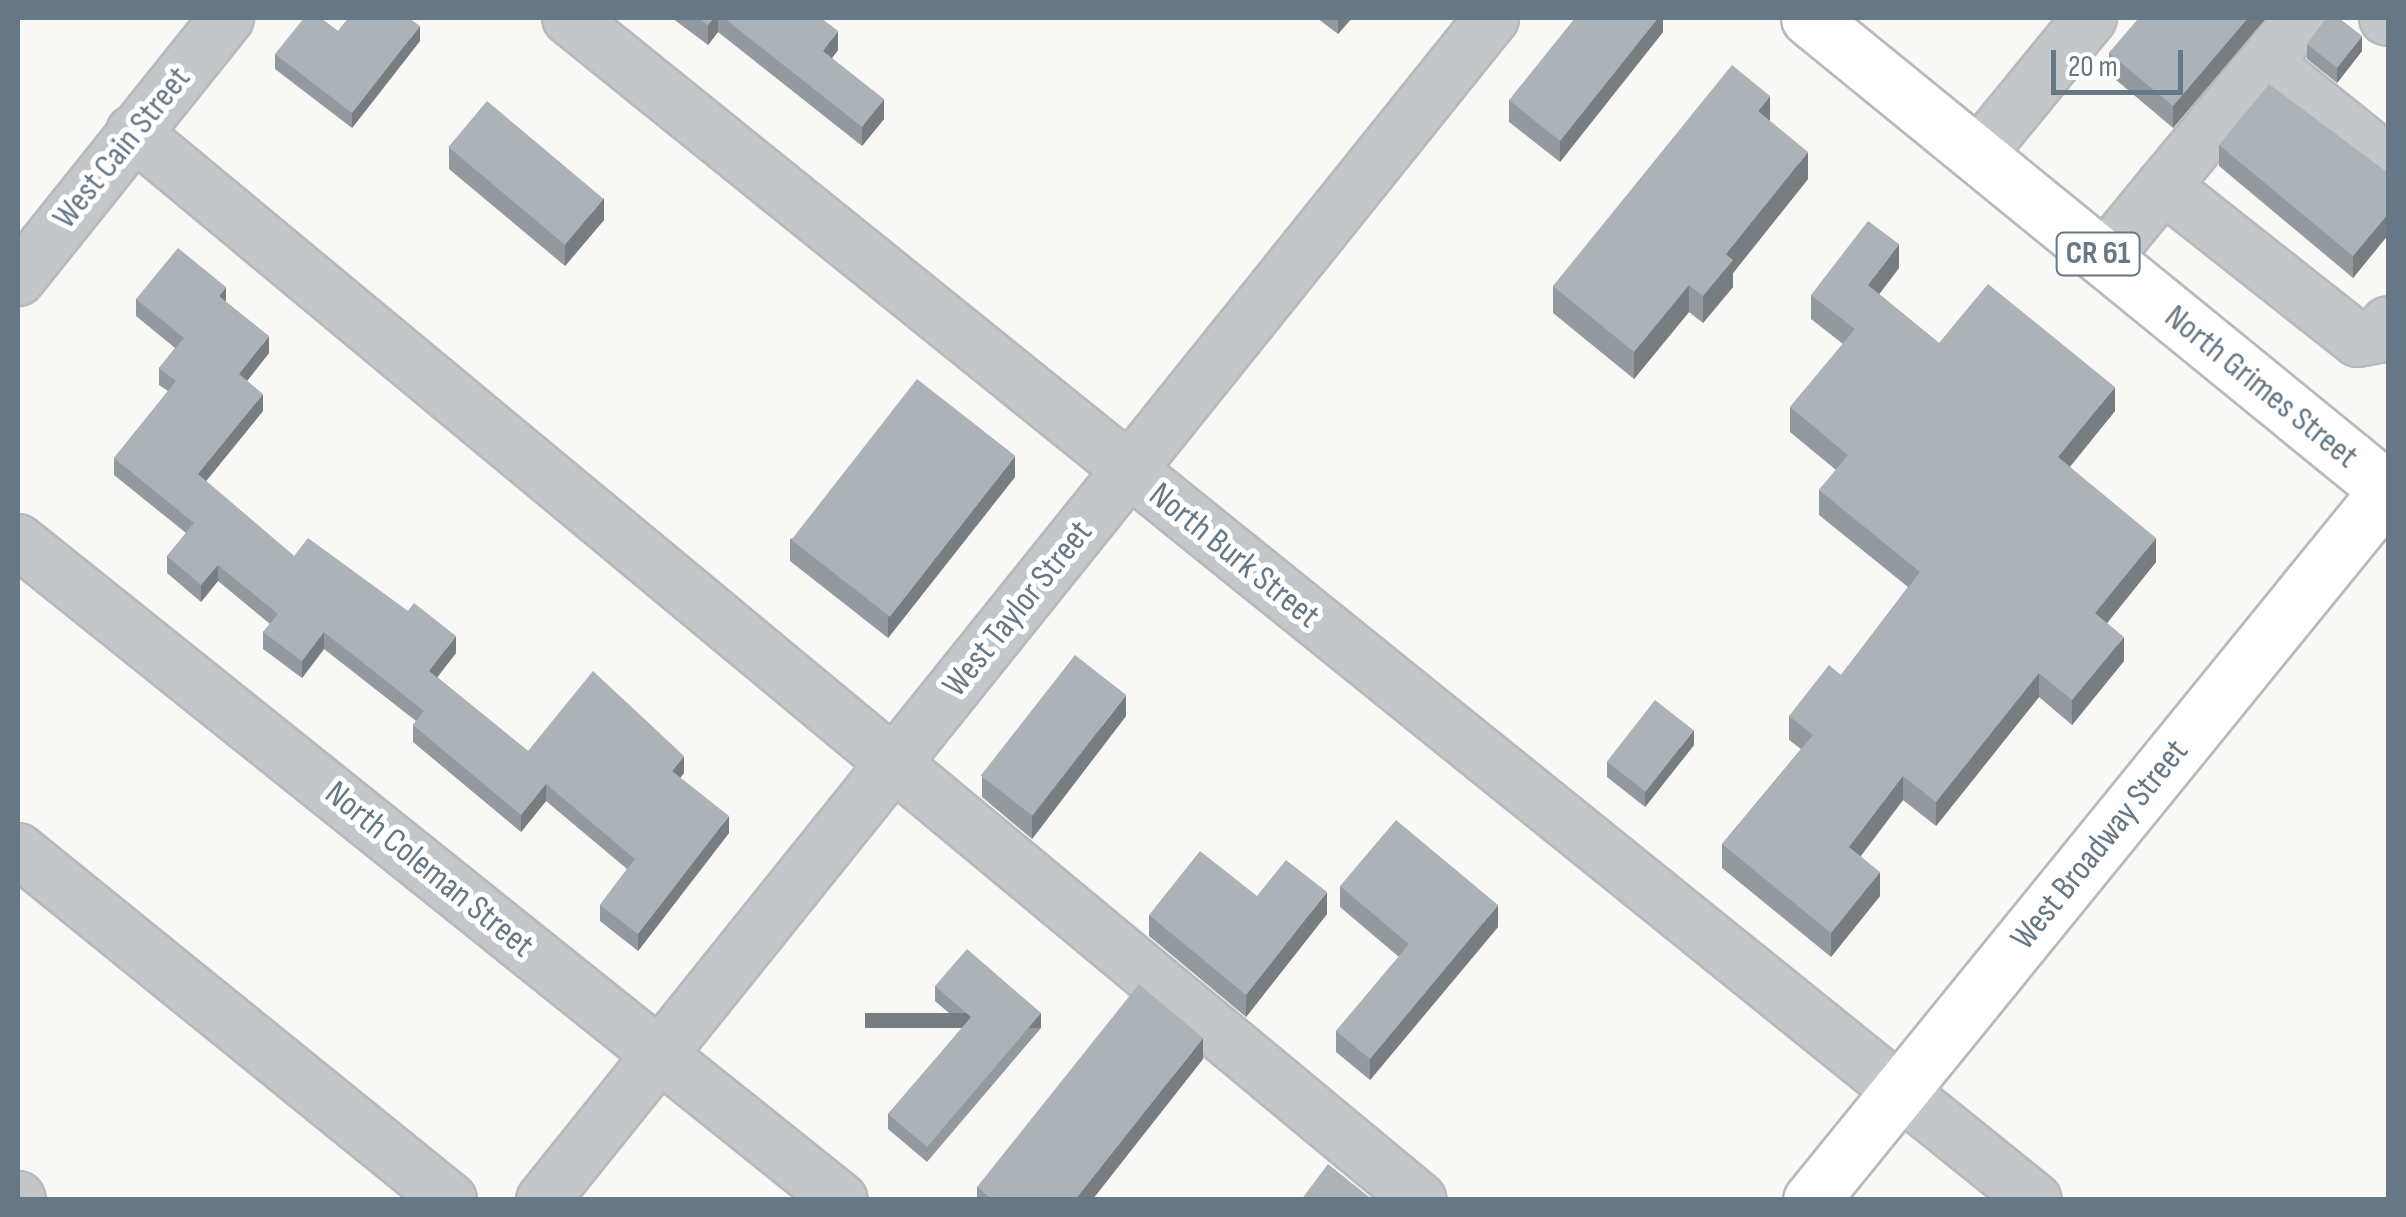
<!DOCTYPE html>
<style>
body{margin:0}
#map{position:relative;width:2406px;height:1217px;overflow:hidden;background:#f8f8f5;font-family:"Sofia Sans Condensed",sans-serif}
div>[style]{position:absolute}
.roads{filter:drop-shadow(2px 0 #b6babe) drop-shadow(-2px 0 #b6babe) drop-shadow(0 2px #b6babe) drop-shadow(0 -2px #b6babe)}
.minor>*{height:52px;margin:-26px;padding:0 26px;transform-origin:26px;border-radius:26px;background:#c3c7ca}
.major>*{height:55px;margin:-27.5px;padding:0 27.5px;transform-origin:27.5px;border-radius:27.5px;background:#fff}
.wall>*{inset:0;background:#939a9f}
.shaded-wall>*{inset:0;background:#787d82;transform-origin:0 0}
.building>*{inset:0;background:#abb3b9;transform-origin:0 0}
span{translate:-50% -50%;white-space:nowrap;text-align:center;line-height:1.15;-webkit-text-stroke:10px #fff;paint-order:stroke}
.shield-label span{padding:2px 8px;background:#fff;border:2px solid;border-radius:8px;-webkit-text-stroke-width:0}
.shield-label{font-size:32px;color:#667786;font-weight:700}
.street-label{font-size:35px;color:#667786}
.frame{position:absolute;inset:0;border:20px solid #667786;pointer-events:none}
.scale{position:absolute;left:2051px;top:50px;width:132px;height:45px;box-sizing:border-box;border:5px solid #667786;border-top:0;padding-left:12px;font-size:30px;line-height:35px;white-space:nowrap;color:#667786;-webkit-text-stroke:8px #fff;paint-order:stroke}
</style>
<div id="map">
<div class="roads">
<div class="minor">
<i style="left:569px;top:18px;width:1883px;rotate:38.88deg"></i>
<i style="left:2302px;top:18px;width:58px;rotate:129.4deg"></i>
<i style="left:2265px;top:63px;width:158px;rotate:38.8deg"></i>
<i style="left:2386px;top:18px;width:2px;rotate:27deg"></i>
<i style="left:133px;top:132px;width:1672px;rotate:39.69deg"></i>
<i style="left:1977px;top:156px;width:178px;rotate:-50.7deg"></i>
<i style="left:2163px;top:186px;width:248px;rotate:38.3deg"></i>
<i style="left:2358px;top:340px;width:20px;rotate:-11deg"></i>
<i style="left:2378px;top:336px;width:16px;rotate:-52deg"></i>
<i style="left:2104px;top:258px;width:253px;rotate:-50.5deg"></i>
<i style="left:18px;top:279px;width:334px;rotate:-51.3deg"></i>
<i style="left:18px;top:541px;width:1054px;rotate:38.69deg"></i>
<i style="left:18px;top:850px;width:556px;rotate:39.01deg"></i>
<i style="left:18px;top:1198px;width:2px;rotate:63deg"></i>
<i style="left:543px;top:1200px;width:1516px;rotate:-51.24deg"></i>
</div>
<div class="major">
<i style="left:1809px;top:18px;width:747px;rotate:39.19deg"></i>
<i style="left:1811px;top:1200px;width:915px;rotate:-50.9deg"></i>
</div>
</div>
<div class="wall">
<i style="clip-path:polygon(672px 18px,821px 18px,838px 50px,832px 58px,884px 119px,862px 146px,718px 32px,708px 45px)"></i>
<i style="clip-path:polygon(1317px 18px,1352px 18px,1338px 34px)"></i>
<i style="clip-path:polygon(1663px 18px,1663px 32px,1560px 162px,1509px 122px,1509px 100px)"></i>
<i style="clip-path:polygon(2139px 18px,2266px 18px,2173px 128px,2109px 74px,2109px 53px)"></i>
<i style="clip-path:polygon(338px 31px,420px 41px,352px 128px,275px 69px,275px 54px)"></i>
<i style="clip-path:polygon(2307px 44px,2362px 51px,2337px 83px,2307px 59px)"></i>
<i style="clip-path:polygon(1770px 122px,1808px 179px,1733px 273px,1733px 287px,1703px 323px,1689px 312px,1634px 379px,1553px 313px,1553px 286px)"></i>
<i style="clip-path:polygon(2219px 145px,2388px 173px,2388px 235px,2353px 278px,2219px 166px)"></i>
<i style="clip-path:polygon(449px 147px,604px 220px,565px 266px,449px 169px)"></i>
<i style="clip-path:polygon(1899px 268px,1879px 294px,1939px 343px,2115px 411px,2070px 467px,2156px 562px,2107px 623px,2124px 661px,2072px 725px,2039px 697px,1936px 826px,1903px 800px,1861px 856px,1880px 896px,1831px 957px,1722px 868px,1722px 844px,1801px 749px,1789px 740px,1789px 716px,1841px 675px,1908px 587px,1819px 515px,1819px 490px,1836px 470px,1790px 432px,1790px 407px,1843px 344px,1811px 319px,1811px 295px)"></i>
<i style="clip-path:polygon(136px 299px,226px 302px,269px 353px,247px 381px,263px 411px,206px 481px,294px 556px,456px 653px,437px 677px,528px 751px,684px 773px,680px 778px,729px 833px,638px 951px,600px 921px,600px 905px,627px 869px,546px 801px,521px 832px,413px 742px,413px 725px,416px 721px,324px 649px,302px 678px,263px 649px,263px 632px,270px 624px,218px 581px,201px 602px,167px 573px,167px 556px,186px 533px,114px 475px,114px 458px,168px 391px,159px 385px,159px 368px,175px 348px,136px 316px)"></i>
<i style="clip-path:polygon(1015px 477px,888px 638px,790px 561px,790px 539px)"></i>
<i style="clip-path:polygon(1126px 716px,1032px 839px,982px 797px,982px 776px)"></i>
<i style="clip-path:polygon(1694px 745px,1645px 807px,1607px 777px,1607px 762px)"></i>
<i style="clip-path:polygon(1340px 886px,1498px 927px,1370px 1080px,1336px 1052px,1336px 1031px,1399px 957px,1340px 907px)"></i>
<i style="clip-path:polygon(1257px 896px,1327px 914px,1246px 1017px,1149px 936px,1149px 915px)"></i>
<i style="clip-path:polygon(935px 986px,1041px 1028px,927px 1162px,888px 1129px,888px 1114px,964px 1026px,935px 1001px)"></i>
<i style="clip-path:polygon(1203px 1059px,1092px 1200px,977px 1200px,977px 1187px)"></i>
</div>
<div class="shaded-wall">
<i style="clip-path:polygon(714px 18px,718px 18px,718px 32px,708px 45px,708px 25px)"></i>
<i style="clip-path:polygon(1338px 18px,1352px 18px,1338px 34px)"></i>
<i style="clip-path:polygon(1658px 18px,1663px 18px,1663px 32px,1560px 162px,1560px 141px)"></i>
<i style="clip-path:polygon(2248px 18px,2266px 18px,2173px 128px,2173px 106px)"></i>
<i style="clip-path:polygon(420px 26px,420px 41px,352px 128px,352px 113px)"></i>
<i style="clip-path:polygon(838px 31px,838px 50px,823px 70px,823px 51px)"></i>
<i style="clip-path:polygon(2362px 36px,2362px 51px,2337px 83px,2337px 68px)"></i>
<i style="clip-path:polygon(1770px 96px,1770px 123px,1758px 111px)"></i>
<i style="clip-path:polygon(884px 99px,884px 119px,862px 146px,862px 127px)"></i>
<i style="clip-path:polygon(1808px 152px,1808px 179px,1733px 273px,1733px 287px,1703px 323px,1703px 296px,1726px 254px)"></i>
<i style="clip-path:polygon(604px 198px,604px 220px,565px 266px,565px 245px)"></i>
<i style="clip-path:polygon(2388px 214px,2388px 235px,2353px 278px,2353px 256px)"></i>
<i style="clip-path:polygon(1899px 244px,1899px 268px,1868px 309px,1868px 285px)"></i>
<i style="clip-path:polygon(1689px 285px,1689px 312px,1634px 379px,1634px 352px)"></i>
<i style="clip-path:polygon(226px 287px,226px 304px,219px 296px)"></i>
<i style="clip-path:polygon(269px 336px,269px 353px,239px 391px,239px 374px)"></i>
<i style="clip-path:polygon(2115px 387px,2115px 411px,2058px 481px,2058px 457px)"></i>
<i style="clip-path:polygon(263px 394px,263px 411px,198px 491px,198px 474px)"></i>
<i style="clip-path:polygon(1015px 456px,1015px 477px,888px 638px,888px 617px)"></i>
<i style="clip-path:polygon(2156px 538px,2156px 562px,2095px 638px,2095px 613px)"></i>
<i style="clip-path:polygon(218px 565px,218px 581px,201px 602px,201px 585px)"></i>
<i style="clip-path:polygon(324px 632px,324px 649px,302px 678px,302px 661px)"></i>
<i style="clip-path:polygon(456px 636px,456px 653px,429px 688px,429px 671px)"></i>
<i style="clip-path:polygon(2124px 637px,2124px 661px,2072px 725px,2072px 700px)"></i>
<i style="clip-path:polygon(2039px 673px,2039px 697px,1936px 826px,1936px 802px)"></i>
<i style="clip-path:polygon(1126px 695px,1126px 716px,1032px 839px,1032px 817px)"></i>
<i style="clip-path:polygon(1694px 730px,1694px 745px,1645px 807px,1645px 792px)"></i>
<i style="clip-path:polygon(684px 756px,684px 773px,672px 788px,672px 771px)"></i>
<i style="clip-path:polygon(1903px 776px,1903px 800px,1849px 871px,1849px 847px)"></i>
<i style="clip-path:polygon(546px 784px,546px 801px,521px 832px,521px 815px)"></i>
<i style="clip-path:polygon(729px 816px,729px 833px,638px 951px,638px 934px)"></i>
<i style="clip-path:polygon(1880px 872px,1880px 896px,1831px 957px,1831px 933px)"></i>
<i style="clip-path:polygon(1327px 892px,1327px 914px,1246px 1017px,1246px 995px)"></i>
<i style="clip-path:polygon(1498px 905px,1498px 927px,1370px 1080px,1370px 1059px)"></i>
<i style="left:1041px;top:1013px;width:15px;height:176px;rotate:90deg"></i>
<i style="clip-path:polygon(1203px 1038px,1203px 1059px,1092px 1200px,1075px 1200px)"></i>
</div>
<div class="building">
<i style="clip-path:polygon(304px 18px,321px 18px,338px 31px,348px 18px,409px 18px,420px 26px,352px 113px,275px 54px)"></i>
<i style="clip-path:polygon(698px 18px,714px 18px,708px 25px)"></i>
<i style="clip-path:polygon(724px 18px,821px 18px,838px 31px,823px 51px,884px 99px,862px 127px)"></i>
<i style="clip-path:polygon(1575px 18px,1658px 18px,1560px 141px,1509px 100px)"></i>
<i style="clip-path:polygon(2139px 18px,2248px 18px,2173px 106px,2109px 53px)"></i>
<i style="clip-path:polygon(2326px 18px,2339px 18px,2362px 36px,2337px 68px,2307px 44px)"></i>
<i style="clip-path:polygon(1732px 65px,1770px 96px,1758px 111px,1808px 152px,1726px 254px,1733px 260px,1703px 296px,1689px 285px,1634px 352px,1553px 286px)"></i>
<i style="clip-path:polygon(2269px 84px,2388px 173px,2388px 214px,2353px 256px,2219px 145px)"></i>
<i style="left:487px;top:101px;width:152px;height:60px;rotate:40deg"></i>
<i style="clip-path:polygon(1868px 221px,1899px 244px,1868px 285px,1939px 343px,1988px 284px,2115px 387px,2058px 457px,2156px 538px,2095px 613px,2124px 637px,2072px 700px,2039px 673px,1936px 802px,1903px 776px,1849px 847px,1880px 872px,1831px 933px,1722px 844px,1813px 735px,1789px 716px,1829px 665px,1841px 675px,1920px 572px,1819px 490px,1848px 455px,1790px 407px,1855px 329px,1811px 295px)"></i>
<i style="clip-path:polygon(178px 248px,226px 287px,219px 296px,269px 336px,239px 374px,263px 394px,198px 474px,294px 556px,308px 538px,408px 611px,414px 603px,456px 636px,429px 671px,528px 751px,593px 671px,684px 756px,672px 771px,729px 816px,638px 934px,600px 905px,635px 859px,546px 784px,521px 815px,413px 725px,424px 711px,324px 632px,302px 661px,263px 632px,278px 614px,218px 565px,201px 585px,167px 556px,194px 523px,114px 458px,176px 381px,159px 368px,184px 338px,136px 299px)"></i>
<i style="left:917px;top:379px;width:125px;height:204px;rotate:38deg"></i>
<i style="left:1075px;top:655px;width:65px;height:153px;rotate:38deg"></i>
<i style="left:1655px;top:700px;width:49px;height:78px;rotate:38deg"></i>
<i style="clip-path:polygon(1396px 820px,1498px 905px,1370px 1059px,1336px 1031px,1409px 944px,1340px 886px)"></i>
<i style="clip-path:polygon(1200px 851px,1257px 896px,1286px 860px,1327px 892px,1246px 995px,1149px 915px)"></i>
<i style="clip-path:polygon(967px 949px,1041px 1013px,927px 1147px,888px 1114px,971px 1017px,935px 986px)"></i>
<i style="clip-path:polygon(1139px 984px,1203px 1038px,1075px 1200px,993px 1200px,977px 1187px)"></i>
<i style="clip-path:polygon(1328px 1164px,1373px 1200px,1301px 1200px)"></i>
</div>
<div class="shield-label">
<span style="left:2098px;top:254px">CR 61</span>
</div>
<div class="street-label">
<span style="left:122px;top:148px;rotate:-51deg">West Cain Street</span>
<span style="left:2261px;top:387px;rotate:39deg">North Grimes Street</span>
<span style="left:1234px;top:556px;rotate:39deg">North Burk Street</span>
<span style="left:1018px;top:609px;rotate:-51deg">West Taylor Street</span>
<span style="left:2100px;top:845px;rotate:-51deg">West Broadway Street</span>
<span style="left:429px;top:870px;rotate:39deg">North Coleman Street</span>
</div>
<div class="frame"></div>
<div class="scale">20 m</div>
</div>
